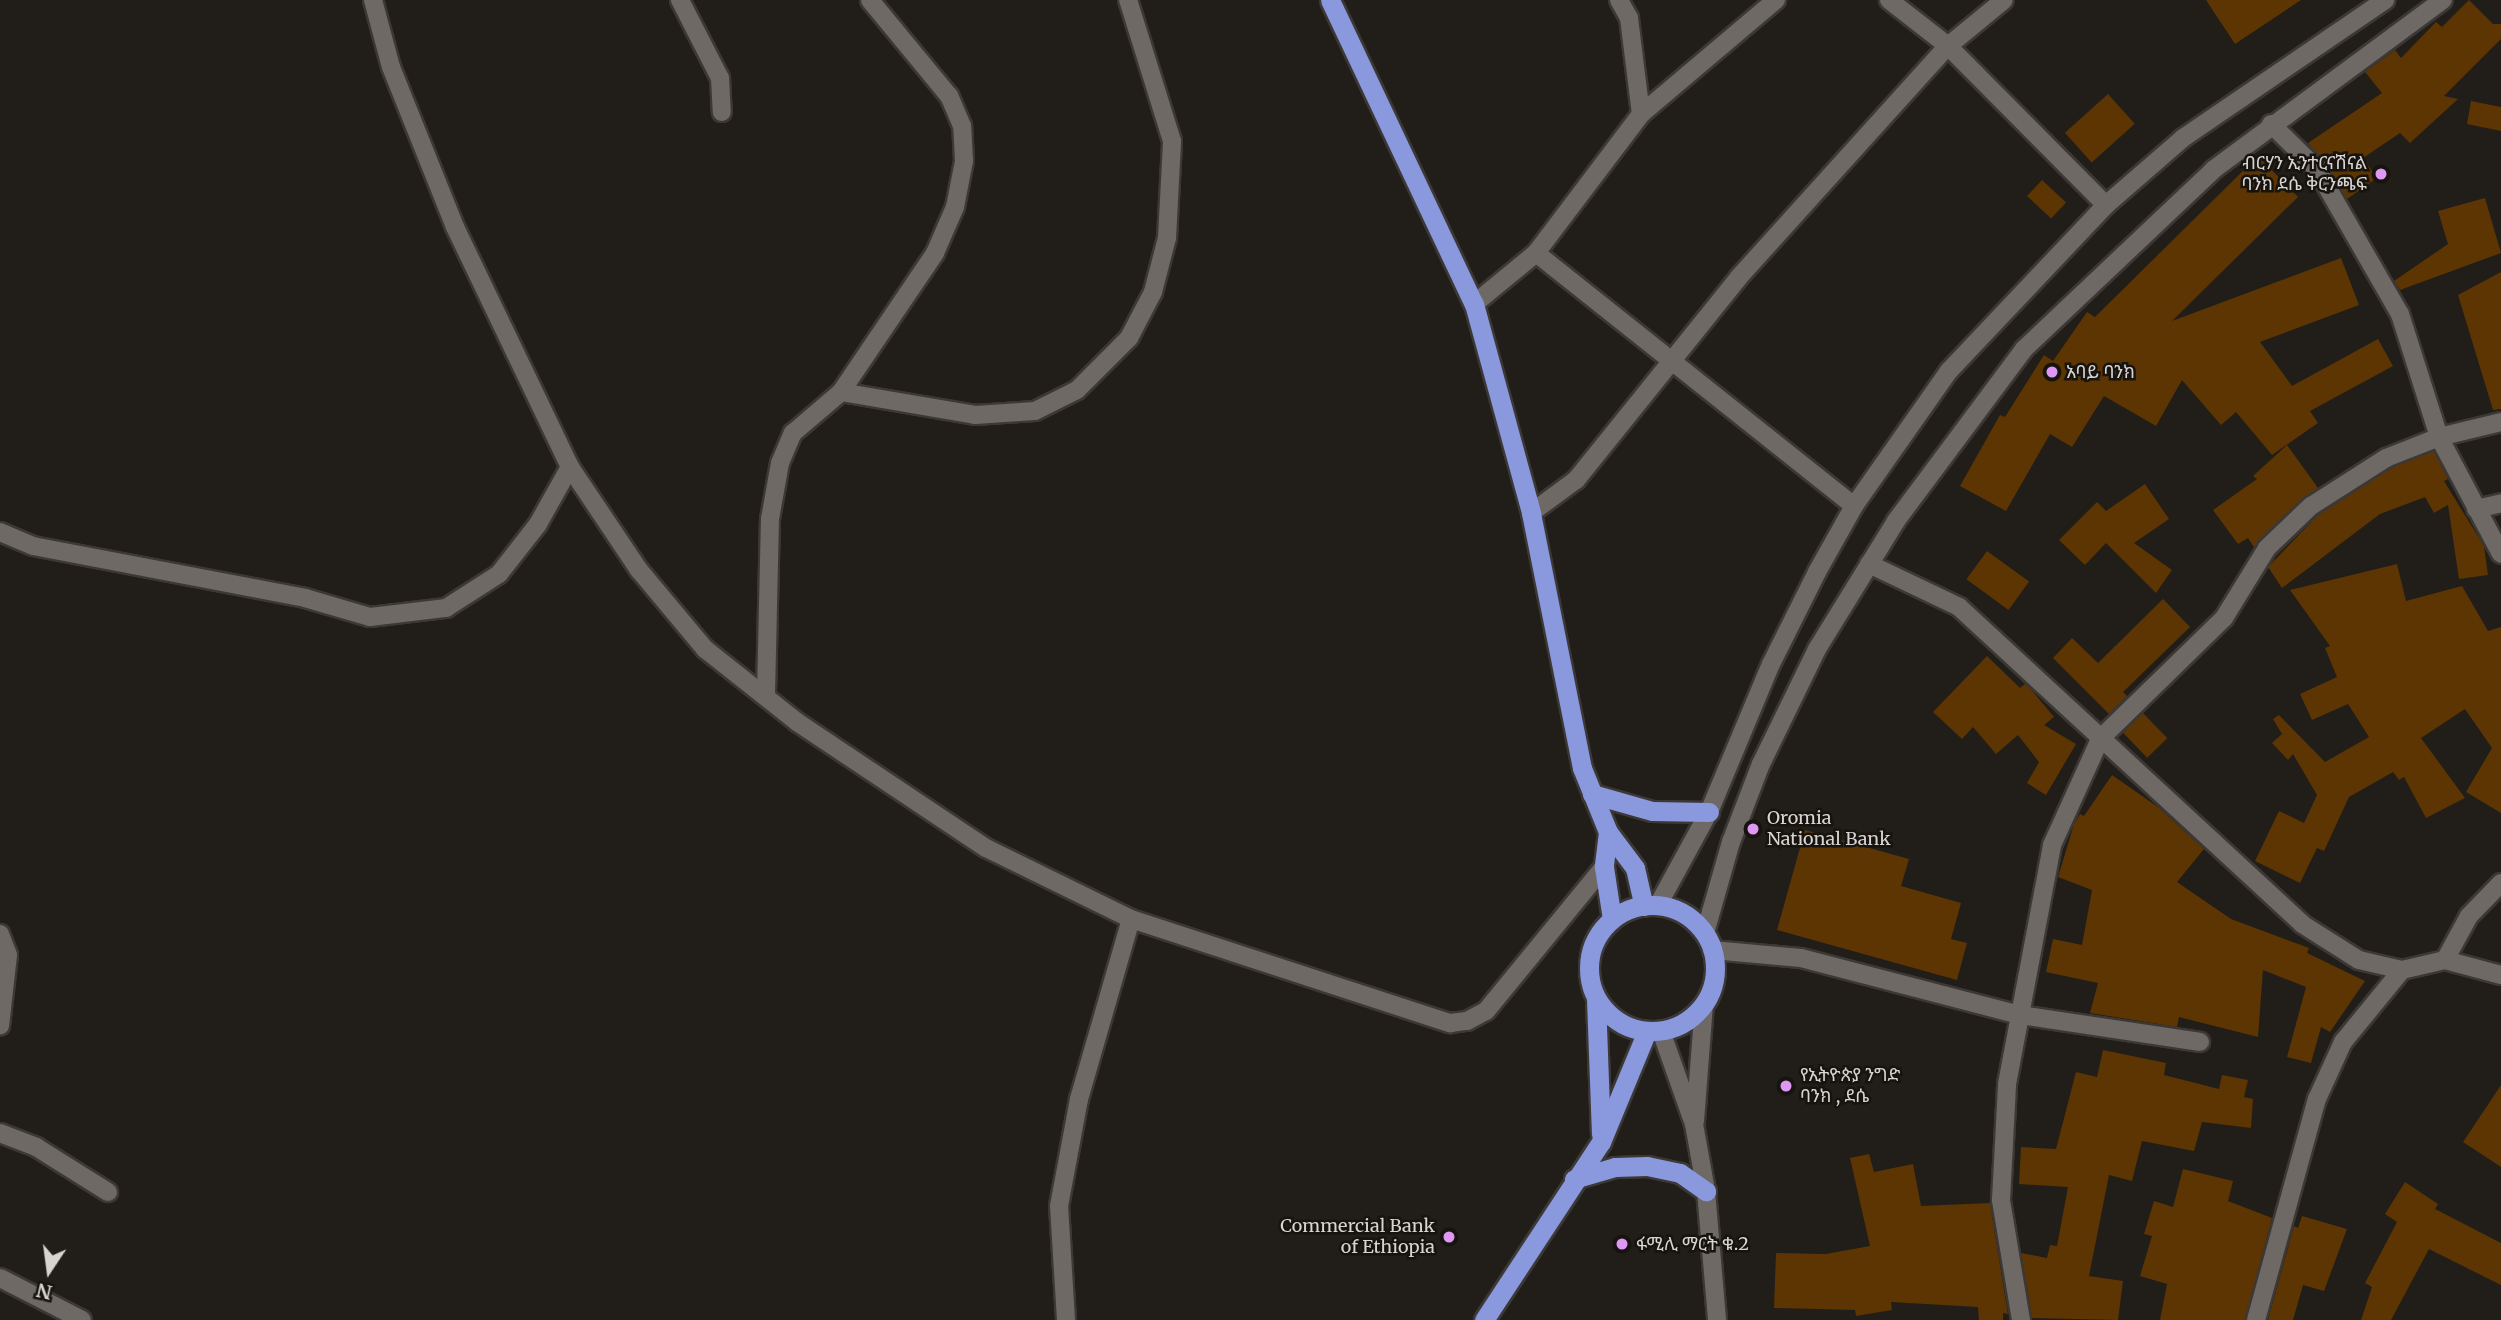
<!DOCTYPE html>
<meta charset="utf-8">
<style>
body{margin:0}
#map{position:relative;width:2501px;height:1320px;overflow:hidden;background:#211d19;font-family:Merriweather,"Noto Sans Ethiopic",serif}
div>[style]{position:absolute}
.building>*{inset:0;background:#5c3503;transform-origin:0 0}
.roads{filter:drop-shadow(2px 0 #3b3836) drop-shadow(-2px 0 #3b3836) drop-shadow(0 2px #3b3836) drop-shadow(0 -2px #3b3836)}
.minor>*{height:18px;margin:-9px;padding:0 9px;transform-origin:9px;border-radius:9px;background:#6e6964}
.tertiary>*{height:18px;margin:-9px;padding:0 9px;transform-origin:9px;border-radius:9px;background:#6e6964}
.trunk>*{height:19px;margin:-9.5px;padding:0 9.5px;transform-origin:9.5px;border-radius:9.5px;background:#8a98de}
.trunk>.ring{margin:-9.5px;padding:0;box-sizing:content-box;background:none;border:19px solid #8a98de;border-radius:50%}
.dots>*{width:19px;height:19px;translate:-50% -50%;box-sizing:border-box;border:4px solid #171410;border-radius:50%}
span{translate:-50% -50%;white-space:nowrap;text-align:center;line-height:1.15;-webkit-text-stroke:5px #171410;paint-order:stroke}
.poi-label{font-size:18px;color:#d7d4d2}
.right{translate:-100% -50%;text-align:right}
.left{translate:0 -50%;text-align:left}
.north{position:absolute;left:14px;top:1236px;width:70px;height:70px;-webkit-text-stroke:5px #171410;paint-order:stroke;rotate:193deg;font-size:19px;font-weight:700;line-height:28px;text-align:center;color:#d7d4d2}
.north::after{content:'';display:block;margin:auto;width:24px;height:32px;background:#d7d4d2;clip-path:polygon(50% 0,100% 100%,50% 72%,0 100%)}
</style>
<div id="map">
<div class="building">
<i style="clip-path:polygon(2206px 0,2301px 0,2235px 44px)"></i>
<i style="clip-path:polygon(2469px 0,2493px 24px,2501px 24px,2501px 39px,2444px 96px,2458px 99px,2410px 143px,2400px 133px,2363px 158px,2377px 178px,2347px 199px,2308px 143px,2382px 93px,2365px 72px,2395px 50px,2401px 58px,2436px 22px,2442px 27px)"></i>
<i style="left:2108px;top:94px;width:40px;height:58px;rotate:48deg"></i>
<i style="clip-path:polygon(2471px 101px,2501px 107px,2501px 131px,2467px 124px)"></i>
<i style="clip-path:polygon(2258px 156px,2298px 197px,2172px 321px,2341px 258px,2359px 305px,2260px 342px,2292px 386px,2378px 339px,2393px 366px,2310px 411px,2318px 423px,2272px 455px,2236px 412px,2221px 425px,2182px 380px,2156px 426px,2104px 396px,2072px 447px,2050px 434px,2006px 511px,1960px 486px,2000px 415px,2005px 417px,2044px 355px,2053px 361px,2087px 312px,2095px 317px)"></i>
<i style="left:2042px;top:180px;width:33px;height:22px;rotate:43deg"></i>
<i style="clip-path:polygon(2485px 198px,2501px 253px,2400px 290px,2394px 281px,2448px 244px,2438px 211px)"></i>
<i style="clip-path:polygon(2501px 272px,2501px 409px,2493px 410px,2458px 295px)"></i>
<i style="clip-path:polygon(2287px 445px,2318px 488px,2254px 547px,2248px 538px,2238px 544px,2213px 510px,2257px 479px,2253px 476px)"></i>
<i style="clip-path:polygon(2434px 451px,2448px 479px,2444px 481px,2484px 546px,2488px 575px,2459px 579px,2448px 505px,2434px 513px,2425px 497px,2380px 514px,2282px 588px,2268px 567px,2318px 515px,2391px 468px)"></i>
<i style="clip-path:polygon(2145px 484px,2169px 519px,2134px 543px,2172px 570px,2156px 593px,2106px 543px,2085px 565px,2059px 540px,2097px 502px,2106px 511px)"></i>
<i style="left:1987px;top:551px;width:52px;height:35px;rotate:36deg"></i>
<i style="clip-path:polygon(2397px 564px,2406px 601px,2462px 586px,2488px 631px,2501px 627px,2501px 813px,2466px 792px,2492px 748px,2465px 709px,2421px 738px,2465px 798px,2426px 818px,2404px 777px,2399px 780px,2393px 772px,2349px 797px,2324px 851px,2317px 848px,2300px 883px,2255px 861px,2279px 811px,2304px 823px,2317px 795px,2293px 754px,2288px 760px,2272px 743px,2282px 734px,2273px 719px,2279px 715px,2325px 762px,2369px 737px,2348px 704px,2312px 720px,2300px 694px,2337px 677px,2325px 648px,2330px 646px,2290px 590px)"></i>
<i style="clip-path:polygon(2163px 599px,2190px 627px,2123px 692px,2127px 696px,2109px 714px,2053px 658px,2072px 638px,2098px 663px)"></i>
<i style="clip-path:polygon(1987px 656px,2020px 688px,2025px 684px,2030px 688px,2054px 717px,2044px 725px,2076px 744px,2046px 795px,2027px 783px,2039px 762px,2018px 735px,1996px 754px,1973px 727px,1962px 739px,1933px 712px)"></i>
<i style="left:2143px;top:713px;width:35px;height:28px;rotate:46deg"></i>
<i style="clip-path:polygon(2112px 775px,2158px 807px,2204px 849px,2177px 882px,2231px 919px,2309px 948px,2307px 953px,2365px 981px,2330px 1032px,2321px 1027px,2311px 1063px,2287px 1057px,2306px 987px,2263px 970px,2258px 1037px,2179px 1017px,2177px 1027px,2090px 1013px,2098px 983px,2046px 972px,2053px 939px,2082px 945px,2092px 890px,2058px 877px,2074px 824px,2080px 814px,2084px 816px)"></i>
<i style="clip-path:polygon(1805px 830px,1909px 859px,1901px 886px,1961px 903px,1951px 939px,1967px 943px,1957px 980px,1777px 930px)"></i>
<i style="clip-path:polygon(2103px 1050px,2166px 1063px,2164px 1075px,2219px 1089px,2222px 1075px,2248px 1080px,2244px 1097px,2253px 1099px,2251px 1128px,2202px 1122px,2194px 1151px,2142px 1141px,2132px 1181px,2109px 1175px,2089px 1276px,2123px 1281px,2118px 1320px,2032px 1318px,2021px 1253px,2047px 1258px,2050px 1245px,2057px 1246px,2068px 1187px,2019px 1184px,2021px 1147px,2056px 1149px,2076px 1072px,2097px 1077px)"></i>
<i style="clip-path:polygon(2501px 1085px,2501px 1167px,2463px 1142px)"></i>
<i style="clip-path:polygon(1869px 1154px,1874px 1172px,1913px 1164px,1921px 1206px,1990px 1203px,2008px 1314px,2003px 1313px,2003px 1320px,1979px 1320px,1978px 1307px,1891px 1302px,1892px 1310px,1856px 1316px,1855px 1310px,1774px 1308px,1776px 1253px,1826px 1254px,1870px 1246px,1850px 1158px)"></i>
<i style="clip-path:polygon(2183px 1169px,2233px 1181px,2228px 1201px,2272px 1218px,2245px 1320px,2160px 1320px,2167px 1284px,2140px 1276px,2152px 1236px,2144px 1234px,2154px 1201px,2173px 1207px)"></i>
<i style="clip-path:polygon(2405px 1182px,2438px 1204px,2435px 1209px,2501px 1243px,2501px 1285px,2429px 1249px,2391px 1320px,2361px 1320px,2372px 1287px,2365px 1283px,2397px 1222px,2385px 1214px)"></i>
<i style="clip-path:polygon(2302px 1216px,2347px 1229px,2324px 1291px,2303px 1285px,2293px 1320px,2268px 1320px,2294px 1226px,2298px 1228px)"></i>
</div>
<div class="roads">
<div class="minor">
<i style="left:373px;top:0;width:69px;rotate:75deg"></i>
<i style="left:391px;top:67px;width:172px;rotate:68.2deg"></i>
<i style="left:455px;top:227px;width:266px;rotate:64.4deg"></i>
<i style="left:570px;top:467px;width:124px;rotate:56.2deg"></i>
<i style="left:639px;top:570px;width:103px;rotate:50.1deg"></i>
<i style="left:705px;top:649px;width:117px;rotate:38.4deg"></i>
<i style="left:797px;top:722px;width:227px;rotate:33.7deg"></i>
<i style="left:986px;top:848px;width:161px;rotate:26.1deg"></i>
<i style="left:1131px;top:919px;width:336px;rotate:18.1deg"></i>
<i style="left:1450px;top:1023px;width:17px;rotate:-7deg"></i>
<i style="left:1467px;top:1021px;width:21px;rotate:-28deg"></i>
<i style="left:1486px;top:1011px;width:186px;rotate:-50.7deg"></i>
<i style="left:680px;top:0;width:88px;rotate:62.9deg"></i>
<i style="left:720px;top:78px;width:34px;rotate:87deg"></i>
<i style="left:1619px;top:0;width:21px;rotate:61deg"></i>
<i style="left:1629px;top:18px;width:97px;rotate:82.9deg"></i>
<i style="left:1889px;top:0;width:75px;rotate:37.9deg"></i>
<i style="left:1948px;top:46px;width:224px;rotate:45.2deg"></i>
<i style="left:2271px;top:124px;width:63px;rotate:44.4deg"></i>
<i style="left:2316px;top:168px;width:168px;rotate:60.1deg"></i>
<i style="left:2400px;top:314px;width:129px;rotate:72.4deg"></i>
<i style="left:2439px;top:437px;width:132px;rotate:62.1deg"></i>
<i style="left:1536px;top:253px;width:406px;rotate:38.5deg"></i>
<i style="left:1474px;top:304px;width:80px;rotate:-39.4deg"></i>
<i style="left:1536px;top:253px;width:174px;rotate:-52.9deg"></i>
<i style="left:1641px;top:114px;width:177px;rotate:-40.2deg"></i>
<i style="left:841px;top:392px;width:136px;rotate:9.7deg"></i>
<i style="left:975px;top:415px;width:60px;rotate:-3.8deg"></i>
<i style="left:1035px;top:411px;width:47px;rotate:-26.6deg"></i>
<i style="left:1077px;top:390px;width:74px;rotate:-45deg"></i>
<i style="left:1129px;top:338px;width:52px;rotate:-62.4deg"></i>
<i style="left:1153px;top:292px;width:56px;rotate:-75.5deg"></i>
<i style="left:1167px;top:238px;width:97px;rotate:-87deg"></i>
<i style="left:1172px;top:141px;width:148px;rotate:-107.3deg"></i>
<i style="left:2476px;top:509px;width:26px;rotate:-13deg"></i>
<i style="left:1531px;top:513px;width:56px;rotate:-36.3deg"></i>
<i style="left:1576px;top:480px;width:260px;rotate:-51.2deg"></i>
<i style="left:1739px;top:277px;width:312px;rotate:-47.9deg"></i>
<i style="left:1948px;top:46px;width:72px;rotate:-39.4deg"></i>
<i style="left:0;top:532px;width:36px;rotate:23deg"></i>
<i style="left:33px;top:546px;width:277px;rotate:10.8deg"></i>
<i style="left:305px;top:598px;width:68px;rotate:16.3deg"></i>
<i style="left:370px;top:617px;width:77px;rotate:-6.8deg"></i>
<i style="left:446px;top:608px;width:63px;rotate:-32.7deg"></i>
<i style="left:499px;top:574px;width:63px;rotate:-52deg"></i>
<i style="left:538px;top:524px;width:65px;rotate:-60.7deg"></i>
<i style="left:1869px;top:564px;width:100px;rotate:25.5deg"></i>
<i style="left:1959px;top:607px;width:467px;rotate:42.7deg"></i>
<i style="left:2302px;top:924px;width:67px;rotate:32.3deg"></i>
<i style="left:2359px;top:960px;width:44px;rotate:13.1deg"></i>
<i style="left:2402px;top:970px;width:44px;rotate:-13.1deg"></i>
<i style="left:2445px;top:960px;width:58px;rotate:15deg"></i>
<i style="left:766px;top:694px;width:175px;rotate:-88.7deg"></i>
<i style="left:770px;top:519px;width:57px;rotate:-79.9deg"></i>
<i style="left:780px;top:463px;width:33px;rotate:-67deg"></i>
<i style="left:793px;top:433px;width:63px;rotate:-40.5deg"></i>
<i style="left:841px;top:392px;width:168px;rotate:-55.9deg"></i>
<i style="left:935px;top:253px;width:50px;rotate:-66.5deg"></i>
<i style="left:955px;top:207px;width:47px;rotate:-78.9deg"></i>
<i style="left:964px;top:161px;width:35px;rotate:-93deg"></i>
<i style="left:962px;top:126px;width:33px;rotate:-113deg"></i>
<i style="left:949px;top:96px;width:124px;rotate:-129.5deg"></i>
<i style="left:0;top:934px;width:22px;rotate:69deg"></i>
<i style="left:8px;top:955px;width:71px;rotate:96.4deg"></i>
<i style="left:1712px;top:950px;width:89px;rotate:5.1deg"></i>
<i style="left:1801px;top:958px;width:226px;rotate:14.6deg"></i>
<i style="left:2020px;top:1015px;width:173px;rotate:-79.3deg"></i>
<i style="left:2052px;top:845px;width:116px;rotate:-65.6deg"></i>
<i style="left:2100px;top:739px;width:173px;rotate:-44.3deg"></i>
<i style="left:2224px;top:618px;width:82px;rotate:-58.4deg"></i>
<i style="left:2267px;top:548px;width:61px;rotate:-43.7deg"></i>
<i style="left:2311px;top:506px;width:89px;rotate:-32.6deg"></i>
<i style="left:2386px;top:458px;width:57px;rotate:-21.6deg"></i>
<i style="left:2439px;top:437px;width:64px;rotate:-13.6deg"></i>
<i style="left:2445px;top:960px;width:50px;rotate:-61.4deg"></i>
<i style="left:2469px;top:916px;width:46px;rotate:-45.9deg"></i>
<i style="left:0;top:1133px;width:39px;rotate:21deg"></i>
<i style="left:36px;top:1147px;width:85px;rotate:32deg"></i>
<i style="left:0;top:1278px;width:92px;rotate:27.1deg"></i>
<i style="left:1066px;top:1320px;width:114px;rotate:-93.5deg"></i>
<i style="left:1059px;top:1206px;width:109px;rotate:-79.4deg"></i>
<i style="left:1079px;top:1099px;width:187px;rotate:-73.9deg"></i>
<i style="left:2021px;top:1320px;width:122px;rotate:-99.5deg"></i>
<i style="left:2001px;top:1200px;width:116px;rotate:-87deg"></i>
<i style="left:2007px;top:1084px;width:70px;rotate:-79.3deg"></i>
<i style="left:2020px;top:1015px;width:182px;rotate:8.5deg"></i>
<i style="left:2256px;top:1320px;width:229px;rotate:-74.6deg"></i>
<i style="left:2317px;top:1099px;width:63px;rotate:-65.5deg"></i>
<i style="left:2343px;top:1042px;width:93px;rotate:-50.7deg"></i>
</div>
<div class="tertiary">
<i style="left:1658px;top:905px;width:106px;rotate:-61.3deg"></i>
<i style="left:1709px;top:812px;width:160px;rotate:-67.3deg"></i>
<i style="left:1771px;top:664px;width:103px;rotate:-63.4deg"></i>
<i style="left:1817px;top:572px;width:76px;rotate:-60.7deg"></i>
<i style="left:1854px;top:506px;width:165px;rotate:-54.9deg"></i>
<i style="left:1949px;top:371px;width:228px;rotate:-46.6deg"></i>
<i style="left:2106px;top:205px;width:102px;rotate:-41deg"></i>
<i style="left:2183px;top:138px;width:245px;rotate:-34.3deg"></i>
<i style="left:1705px;top:933px;width:95px;rotate:-74.1deg"></i>
<i style="left:1731px;top:842px;width:84px;rotate:-69deg"></i>
<i style="left:1761px;top:764px;width:128px;rotate:-64deg"></i>
<i style="left:1817px;top:649px;width:150px;rotate:-58.3deg"></i>
<i style="left:1896px;top:521px;width:214px;rotate:-53.3deg"></i>
<i style="left:2024px;top:349px;width:260px;rotate:-43.4deg"></i>
<i style="left:2213px;top:170px;width:286px;rotate:-36.5deg"></i>
<i style="left:1661px;top:1031px;width:99px;rotate:70.5deg"></i>
<i style="left:1694px;top:1124px;width:68px;rotate:79.8deg"></i>
<i style="left:1706px;top:1191px;width:129px;rotate:85.1deg"></i>
<i style="left:1695px;top:1121px;width:117px;rotate:-85.6deg"></i>
</div>
<div class="trunk">
<i style="left:1330px;top:0;width:336px;rotate:64.7deg"></i>
<i style="left:1474px;top:304px;width:217px;rotate:74.7deg"></i>
<i style="left:1531px;top:513px;width:260px;rotate:78.7deg"></i>
<i style="left:1582px;top:768px;width:69px;rotate:67.9deg"></i>
<i style="left:1608px;top:832px;width:45px;rotate:53.1deg"></i>
<i style="left:1635px;top:868px;width:39px;rotate:77deg"></i>
<i style="left:1592px;top:794px;width:62px;rotate:15.8deg"></i>
<i style="left:1652px;top:811px;width:57px;rotate:1deg"></i>
<i style="left:1608px;top:832px;width:35px;rotate:97deg"></i>
<i style="left:1604px;top:867px;width:53px;rotate:81.3deg"></i>
<i class="ring" style="left:1589px;top:905px;width:107px;height:107px"></i>
<i style="left:1596px;top:999px;width:135px;rotate:87.9deg"></i>
<i style="left:1574px;top:1179px;width:43px;rotate:-16.3deg"></i>
<i style="left:1615px;top:1167px;width:32px;rotate:-2deg"></i>
<i style="left:1647px;top:1166px;width:34px;rotate:12deg"></i>
<i style="left:1680px;top:1173px;width:32px;rotate:35deg"></i>
<i style="left:1484px;top:1320px;width:213px;rotate:-56.7deg"></i>
<i style="left:1601px;top:1142px;width:120px;rotate:-67.5deg"></i>
</div>
</div>
<div class="dots">
<i style="left:2381px;top:174px;background:#de98f3"></i>
<i style="left:2052px;top:372px;background:#de98f3"></i>
<i style="left:1753px;top:829px;background:#de98f3"></i>
<i style="left:1786px;top:1086px;background:#de98f3"></i>
<i style="left:1449px;top:1237px;background:#de98f3"></i>
<i style="left:1622px;top:1244px;background:#de98f3"></i>
</div>
<div class="poi-label">
<span class="right" style="left:2367px;top:174px">ብርሃን ኢንተርናሽናል<br>ባንክ ደሴ ቅርንጫፍ</span>
<span class="left" style="left:2066px;top:372px">አባይ ባንክ</span>
<span class="left" style="left:1767px;top:829px">Oromia<br>National Bank</span>
<span class="left" style="left:1800px;top:1086px">የኢትዮጵያ ንግድ<br>ባንክ , ደሴ</span>
<span class="right" style="left:1435px;top:1237px">Commercial Bank<br>of Ethiopia</span>
<span class="left" style="left:1636px;top:1244px">ፋሚሊ ማርት ቁ.2</span>
</div>
<div class="north">N</div>
</div>
